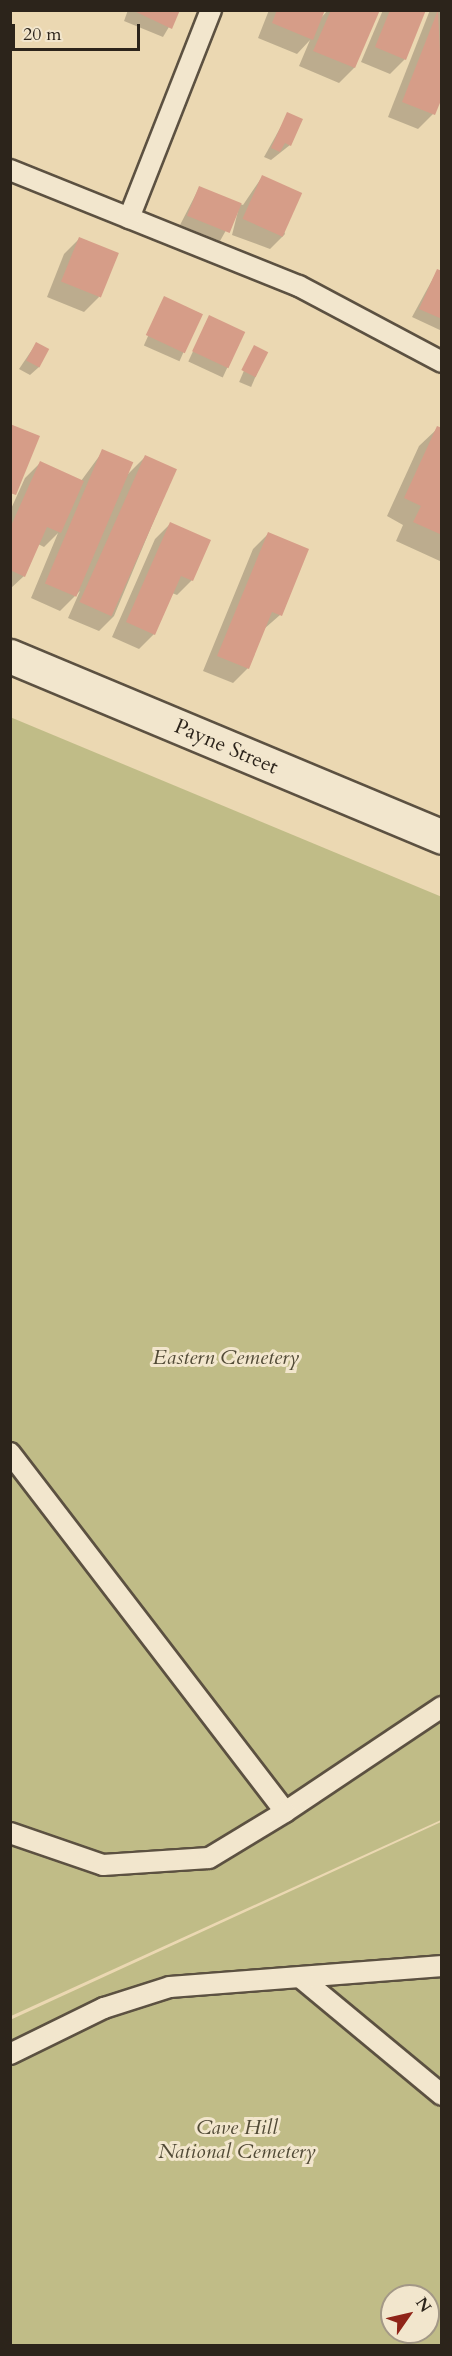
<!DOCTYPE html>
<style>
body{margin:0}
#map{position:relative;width:452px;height:2356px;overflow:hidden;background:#ebd8b2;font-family:Cardo,serif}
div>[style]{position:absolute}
.green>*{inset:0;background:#c0bc87}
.shadow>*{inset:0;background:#0003;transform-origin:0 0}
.building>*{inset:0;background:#d69d88;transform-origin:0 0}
.roads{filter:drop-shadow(2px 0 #5c5141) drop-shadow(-2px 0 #5c5141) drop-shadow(0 2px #5c5141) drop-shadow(0 -2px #5c5141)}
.service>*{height:20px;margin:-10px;padding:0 10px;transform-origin:10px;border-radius:10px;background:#f2e6cd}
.minor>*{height:33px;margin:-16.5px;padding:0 16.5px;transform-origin:16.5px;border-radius:16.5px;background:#f2e6cd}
span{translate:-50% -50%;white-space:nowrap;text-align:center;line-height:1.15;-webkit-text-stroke:6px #f2e6cd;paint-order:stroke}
.street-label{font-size:21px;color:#2c241b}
.park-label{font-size:21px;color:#514a36;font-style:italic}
.frame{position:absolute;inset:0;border:12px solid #2c241b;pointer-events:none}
.north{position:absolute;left:380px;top:2284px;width:60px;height:60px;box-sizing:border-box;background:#f2e6cd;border:2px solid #a39886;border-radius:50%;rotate:56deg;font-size:16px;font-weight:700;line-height:24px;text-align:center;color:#2c241b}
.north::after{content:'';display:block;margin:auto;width:21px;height:27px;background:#8f2418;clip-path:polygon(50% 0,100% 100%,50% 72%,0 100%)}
.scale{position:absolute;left:12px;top:24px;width:128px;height:27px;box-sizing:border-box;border:3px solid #2c241b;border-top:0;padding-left:8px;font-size:18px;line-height:21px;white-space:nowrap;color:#2c241b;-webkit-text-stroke:4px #f2e6cd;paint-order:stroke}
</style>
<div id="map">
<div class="green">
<i style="clip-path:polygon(10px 717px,442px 897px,441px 1820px,11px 2016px)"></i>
<i style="clip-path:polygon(evenodd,441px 1822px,441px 2345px,11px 2345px,10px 2020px,441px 1822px,392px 2296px,428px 2296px,428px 2332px,392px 2332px,392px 2296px)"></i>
</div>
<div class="shadow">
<i style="clip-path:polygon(128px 10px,179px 10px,163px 37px,124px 21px)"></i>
<i style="clip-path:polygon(269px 10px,323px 10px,320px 19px,328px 10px,378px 10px,354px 68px,339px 83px,299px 66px,310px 40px,297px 54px,258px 38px)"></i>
<i style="clip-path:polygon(383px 10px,425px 10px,405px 59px,390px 74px,361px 62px)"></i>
<i style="clip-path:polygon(430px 10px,442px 10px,442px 94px,433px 114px,418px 129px,388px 117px)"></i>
<i style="clip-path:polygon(288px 114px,301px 120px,290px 145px,271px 160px,264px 157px)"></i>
<i style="clip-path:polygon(262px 177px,285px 234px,270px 249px,232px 235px,239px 207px,220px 241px,180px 225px,199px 188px,243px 205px)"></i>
<i style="clip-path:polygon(79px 239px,99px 297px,84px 312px,47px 297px,64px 254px)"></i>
<i style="clip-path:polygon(437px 271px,442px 273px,442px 331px,412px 317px)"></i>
<i style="left:165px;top:298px;width:39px;height:52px;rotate:24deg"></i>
<i style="left:209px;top:317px;width:38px;height:49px;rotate:25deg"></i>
<i style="clip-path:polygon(36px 344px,39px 367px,30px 375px,19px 369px)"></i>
<i style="left:254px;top:347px;width:13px;height:38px;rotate:23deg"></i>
<i style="clip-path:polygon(438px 428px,442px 430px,442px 562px,396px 541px,403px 525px,387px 516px,419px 446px)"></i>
<i style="clip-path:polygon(103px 451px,126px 476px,145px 457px,175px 470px,114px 616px,99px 631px,68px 618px,80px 591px,60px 611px,31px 598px,58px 533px,44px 547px,38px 544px,24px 576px,10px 589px,10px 511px,25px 478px,40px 463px,81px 481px)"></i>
<i style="clip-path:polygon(170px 524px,192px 580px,177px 595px,172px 593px,154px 634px,139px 649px,112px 637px,155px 539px)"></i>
<i style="clip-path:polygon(268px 534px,280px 615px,264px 629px,248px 668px,233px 683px,203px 671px,253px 549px)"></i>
</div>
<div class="building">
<i style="clip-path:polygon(132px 10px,180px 10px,172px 29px)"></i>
<i style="clip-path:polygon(277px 10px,325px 10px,313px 40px,272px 23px)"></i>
<i style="clip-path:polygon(331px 10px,380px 10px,355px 68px,313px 51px)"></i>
<i style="clip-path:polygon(390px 10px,426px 10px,406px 60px,375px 47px)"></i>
<i style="clip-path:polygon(438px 10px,442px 98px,435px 115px,402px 102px)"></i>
<i style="clip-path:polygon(287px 112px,303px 119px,291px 146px,285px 143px,280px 152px,271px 148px)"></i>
<i style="left:262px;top:175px;width:44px;height:48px;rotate:24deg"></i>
<i style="left:199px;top:186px;width:46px;height:32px;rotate:22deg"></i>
<i style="left:79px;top:237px;width:43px;height:48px;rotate:22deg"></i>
<i style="clip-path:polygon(437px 269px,442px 271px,442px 319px,419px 309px)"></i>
<i style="left:164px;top:296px;width:43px;height:43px;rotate:25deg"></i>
<i style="left:209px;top:315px;width:40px;height:40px;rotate:25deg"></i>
<i style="left:36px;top:342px;width:15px;height:21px;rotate:28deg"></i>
<i style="left:254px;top:345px;width:16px;height:28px;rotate:27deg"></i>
<i style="clip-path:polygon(10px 424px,40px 436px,16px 495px,10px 493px)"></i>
<i style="clip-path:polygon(437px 426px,442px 428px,442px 535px,413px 522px,421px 506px,404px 498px)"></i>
<i style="left:102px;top:449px;width:34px;height:146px;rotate:23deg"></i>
<i style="left:145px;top:455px;width:35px;height:161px;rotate:24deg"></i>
<i style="clip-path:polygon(40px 461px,84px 481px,61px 533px,47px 527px,25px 577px,10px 570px,10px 528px)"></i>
<i style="clip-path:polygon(170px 522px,211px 540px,193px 581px,181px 576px,155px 635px,126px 622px)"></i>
<i style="clip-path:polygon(268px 532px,309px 549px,282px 616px,272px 612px,249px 669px,217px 656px)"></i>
</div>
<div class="roads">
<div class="service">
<i style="left:10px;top:170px;width:311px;rotate:21.9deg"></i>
<i style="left:299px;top:286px;width:162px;rotate:28deg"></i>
<i style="left:129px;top:218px;width:224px;rotate:-68.5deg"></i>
<i style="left:10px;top:1453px;width:452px;rotate:52.5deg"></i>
<i style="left:285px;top:1812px;width:189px;rotate:-33.8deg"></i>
<i style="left:10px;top:1833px;width:98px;rotate:19deg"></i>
<i style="left:103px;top:1865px;width:106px;rotate:-3.8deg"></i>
<i style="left:209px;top:1858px;width:89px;rotate:-31.2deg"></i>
<i style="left:301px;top:1978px;width:183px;rotate:39.7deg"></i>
<i style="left:10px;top:2054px;width:105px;rotate:-26.1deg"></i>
<i style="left:104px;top:2008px;width:69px;rotate:-17.7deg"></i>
<i style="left:170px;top:1987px;width:273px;rotate:-4.4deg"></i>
</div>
<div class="minor">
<i style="left:10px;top:656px;width:468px;rotate:22.7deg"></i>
</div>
</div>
<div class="street-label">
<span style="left:226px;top:747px;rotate:23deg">Payne Street</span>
</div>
<div class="park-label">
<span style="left:226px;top:1358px">Eastern Cemetery</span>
<span style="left:237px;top:2140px">Cave Hill<br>National Cemetery</span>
</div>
<div class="frame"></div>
<div class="north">N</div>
<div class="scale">20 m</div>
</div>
